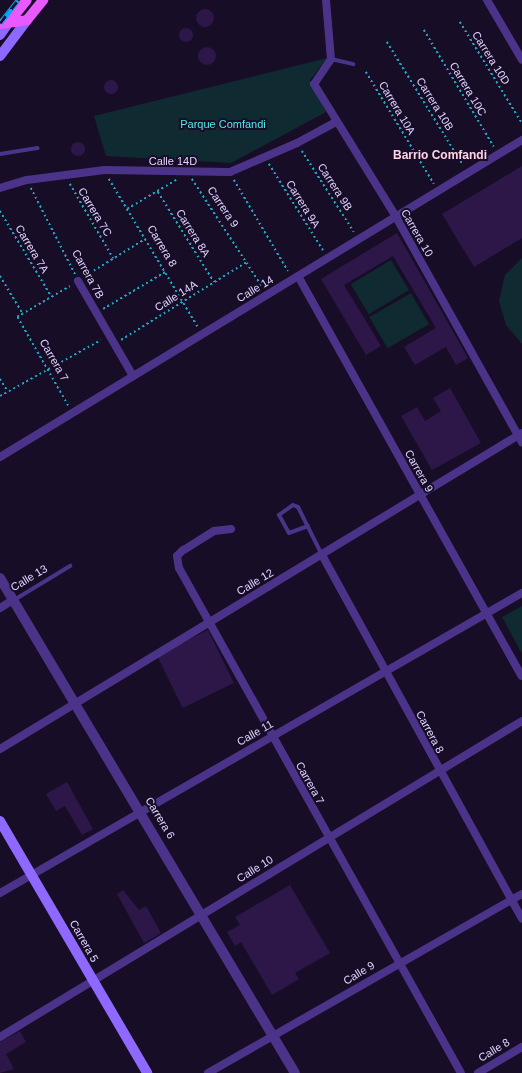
<!DOCTYPE html>
<style>
body{margin:0}
#map{position:relative;width:522px;height:1073px;overflow:hidden;background:#170d26;font-family:Helvetica,sans-serif}
div>[style]{position:absolute}
.green>*{inset:0;background:#0f2a31;transform-origin:0 0}
.building>*{inset:0;background:#2d1749;transform-origin:0 0}
.round{border-radius:50%}
.path>*{height:1.5px;margin-top:-0.75px;transform-origin:0;background:repeating-linear-gradient(90deg,#24a6c1 0 2px,transparent 0 5px)}
.service>*{height:4px;margin:-2px;padding:0 2px;transform-origin:2px;border-radius:2px;background:#4b3389}
.minor>*{height:8px;margin:-4px;padding:0 4px;transform-origin:4px;border-radius:4px;background:#4b3389}
.tertiary>*{height:10px;margin:-5px;padding:0 5px;transform-origin:5px;border-radius:5px;background:#4b3389}
.secondary>*{height:10px;margin:-5px;padding:0 5px;transform-origin:5px;border-radius:5px;background:#8f69ff}
.primary>*{height:10px;margin:-5px;padding:0 5px;transform-origin:5px;border-radius:5px;background:#e859ff}
.rail>*{height:4.5px;margin-top:-2.25px;transform-origin:0;background:repeating-linear-gradient(90deg,#170d26 0 9px,#00a8fd 0 18px);box-sizing:border-box;border-block:1px solid #00a8fd}
span{translate:-50% -50%;white-space:nowrap;text-align:center;line-height:1.15;-webkit-text-stroke:4px #170d26;paint-order:stroke}
.street-label{font-size:11px;color:#e1d2ff}
.park-label{font-size:11px;color:#53eae7}
.neighbourhood-label{font-size:12px;color:#ffd4e5;font-weight:700}
</style>
<div id="map">
<div class="green">
<i style="clip-path:polygon(327px 58px,310px 80px,326px 112px,231px 163px,106px 156px,94px 116px)"></i>
<i style="clip-path:polygon(522px 258px,522px 344px,506px 325px,499px 301px,505px 275px)"></i>
<i style="left:391px;top:260px;width:35px;height:47px;rotate:59deg"></i>
<i style="left:411px;top:293px;width:36px;height:48px;rotate:60deg"></i>
<i style="clip-path:polygon(522px 606px,522px 654px,502px 617px)"></i>
</div>
<div class="building">
<i class="round" style="left:196px;top:9px;width:18px;height:18px"></i>
<i class="round" style="left:179px;top:28px;width:14px;height:14px"></i>
<i class="round" style="left:198px;top:47px;width:18px;height:18px"></i>
<i class="round" style="left:104px;top:80px;width:14px;height:14px"></i>
<i class="round" style="left:71px;top:142px;width:14px;height:14px"></i>
<i style="clip-path:polygon(522px 166px,522px 238px,474px 267px,442px 214px)"></i>
<i style="clip-path:polygon(397px 233px,468px 358px,456px 365px,446px 347px,415px 365px,404px 347px,436px 328px,393px 256px,344px 285px,381px 346px,366px 355px,321px 279px)"></i>
<i style="clip-path:polygon(450px 388px,481px 443px,432px 470px,401px 416px,417px 407px,425px 421px,441px 411px,433px 398px)"></i>
<i style="left:208px;top:630px;width:59px;height:57px;rotate:64deg"></i>
<i style="clip-path:polygon(67px 782px,93px 829px,82px 835px,65px 806px,56px 811px,46px 794px)"></i>
<i style="clip-path:polygon(290px 885px,330px 953px,295px 973px,299px 979px,272px 995px,241px 942px,235px 946px,227px 932px,240px 925px,235px 917px)"></i>
<i style="clip-path:polygon(123px 890px,139px 910px,146px 906px,161px 933px,144px 943px,117px 894px)"></i>
<i style="clip-path:polygon(20px 1031px,26px 1042px,6px 1054px,14px 1069px,0 1073px,0 1042px)"></i>
</div>
<div class="path">
<i style="left:460px;top:22px;width:119px;rotate:58.5deg"></i>
<i style="left:424px;top:30px;width:136px;rotate:59.1deg"></i>
<i style="left:387px;top:42px;width:145px;rotate:58.3deg"></i>
<i style="left:366px;top:72px;width:131px;rotate:58.7deg"></i>
<i style="left:302px;top:151px;width:96px;rotate:57.3deg"></i>
<i style="left:269px;top:164px;width:102px;rotate:57.9deg"></i>
<i style="left:109px;top:179px;width:173px;rotate:59deg"></i>
<i style="left:192px;top:179px;width:130px;rotate:56.9deg"></i>
<i style="left:234px;top:180px;width:106px;rotate:59.3deg"></i>
<i style="left:70px;top:184px;width:86px;rotate:59.8deg"></i>
<i style="left:31px;top:188px;width:97px;rotate:62.9deg"></i>
<i style="left:158px;top:192px;width:106px;rotate:58.1deg"></i>
<i style="left:127px;top:209px;width:57px;rotate:-30.6deg"></i>
<i style="left:0;top:211px;width:99px;rotate:59deg"></i>
<i style="left:0;top:276px;width:44px;rotate:58.8deg"></i>
<i style="left:85px;top:276px;width:70px;rotate:-31.7deg"></i>
<i style="left:103px;top:309px;width:72px;rotate:-30.8deg"></i>
<i style="left:121px;top:340px;width:148px;rotate:-31.8deg"></i>
<i style="left:0;top:379px;width:15px;rotate:58deg"></i>
<i style="left:0;top:396px;width:115px;rotate:-29deg"></i>
<i style="left:68px;top:406px;width:103px;rotate:-119.8deg"></i>
<i style="left:17px;top:317px;width:61px;rotate:-30.3deg"></i>
</div>
<div class="service">
<i style="left:331px;top:59px;width:23px;rotate:13deg"></i>
<i style="left:0;top:154px;width:38px;rotate:-9deg"></i>
<i style="left:308px;top:526px;width:20px;rotate:160deg"></i>
<i style="left:289px;top:533px;width:21px;rotate:-119deg"></i>
<i style="left:279px;top:515px;width:17px;rotate:-36deg"></i>
<i style="left:293px;top:505px;width:5px;rotate:22deg"></i>
<i style="left:298px;top:507px;width:54px;rotate:63.4deg"></i>
<i style="left:14px;top:600px;width:66px;rotate:-31.3deg"></i>
</div>
<div class="minor">
<i style="left:326px;top:0;width:59px;rotate:85.2deg"></i>
<i style="left:331px;top:59px;width:30px;rotate:124deg"></i>
<i style="left:314px;top:84px;width:156px;rotate:58.3deg"></i>
<i style="left:396px;top:217px;width:258px;rotate:60.8deg"></i>
<i style="left:487px;top:0;width:69px;rotate:59.7deg"></i>
<i style="left:0;top:188px;width:28px;rotate:-17deg"></i>
<i style="left:27px;top:180px;width:78px;rotate:-7.4deg"></i>
<i style="left:104px;top:170px;width:126px;rotate:0.9deg"></i>
<i style="left:230px;top:172px;width:73px;rotate:-23.4deg"></i>
<i style="left:297px;top:143px;width:44px;rotate:-28.3deg"></i>
<i style="left:298px;top:276px;width:458px;rotate:60.8deg"></i>
<i style="left:78px;top:281px;width:110px;rotate:59.9deg"></i>
<i style="left:0;top:457px;width:611px;rotate:-31.27deg"></i>
<i style="left:231px;top:529px;width:17px;rotate:173deg"></i>
<i style="left:214px;top:531px;width:36px;rotate:148deg"></i>
<i style="left:183px;top:550px;width:8px;rotate:135deg"></i>
<i style="left:177px;top:556px;width:12px;rotate:81deg"></i>
<i style="left:179px;top:568px;width:578px;rotate:60.82deg"></i>
<i style="left:322px;top:555px;width:415px;rotate:61.2deg"></i>
<i style="left:0;top:608px;width:15px;rotate:-32deg"></i>
<i style="left:0;top:749px;width:610px;rotate:-31.19deg"></i>
<i style="left:0;top:893px;width:602px;rotate:-29.89deg"></i>
<i style="left:0;top:1037px;width:610px;rotate:-31.19deg"></i>
<i style="left:208px;top:1073px;width:361px;rotate:-29.7deg"></i>
<i style="left:478px;top:1073px;width:51px;rotate:-30.6deg"></i>
</div>
<div class="tertiary">
<i style="left:0;top:578px;width:576px;rotate:59.21deg"></i>
</div>
<div class="secondary">
<i style="left:0;top:35px;width:16px;rotate:-55deg"></i>
<i style="left:0;top:56px;width:45px;rotate:-53.1deg"></i>
<i style="left:0;top:821px;width:292px;rotate:59.7deg"></i>
</div>
<div class="primary">
<i style="left:9px;top:22px;width:28px;rotate:-51deg"></i>
<i style="left:0;top:24px;width:27px;rotate:-8deg"></i>
<i style="left:27px;top:20px;width:26px;rotate:-51deg"></i>
</div>
<div class="rail">
<i style="left:0;top:23px;width:29px;rotate:-52deg"></i>
</div>
<div class="street-label">
<span style="left:491px;top:58px;rotate:58deg">Carrera 10D</span>
<span style="left:468px;top:89px;rotate:59deg">Carrera 10C</span>
<span style="left:435px;top:104px;rotate:58deg">Carrera 10B</span>
<span style="left:397px;top:108px;rotate:59deg">Carrera 10A</span>
<span style="left:173px;top:161px">Calle 14D</span>
<span style="left:335px;top:187px;rotate:57deg">Carrera 9B</span>
<span style="left:303px;top:204px;rotate:58deg">Carrera 9A</span>
<span style="left:223px;top:207px;rotate:56deg">Carrera 9</span>
<span style="left:95px;top:212px;rotate:59deg">Carrera 7C</span>
<span style="left:193px;top:233px;rotate:58deg">Carrera 8A</span>
<span style="left:417px;top:233px;rotate:60deg">Carrera 10</span>
<span style="left:162px;top:246px;rotate:59deg">Carrera 8</span>
<span style="left:32px;top:249px;rotate:59deg">Carrera 7A</span>
<span style="left:88px;top:274px;rotate:61deg">Carrera 7B</span>
<span style="left:255px;top:289px;rotate:-31deg">Calle 14</span>
<span style="left:176px;top:296px;rotate:-32deg">Calle 14A</span>
<span style="left:54px;top:360px;rotate:60deg">Carrera 7</span>
<span style="left:419px;top:471px;rotate:61deg">Carrera 9</span>
<span style="left:29px;top:578px;rotate:-31deg">Calle 13</span>
<span style="left:255px;top:582px;rotate:-31deg">Calle 12</span>
<span style="left:430px;top:732px;rotate:62deg">Carrera 8</span>
<span style="left:255px;top:733px;rotate:-30deg">Calle 11</span>
<span style="left:310px;top:783px;rotate:61deg">Carrera 7</span>
<span style="left:160px;top:818px;rotate:59deg">Carrera 6</span>
<span style="left:255px;top:869px;rotate:-32deg">Calle 10</span>
<span style="left:84px;top:941px;rotate:60deg">Carrera 5</span>
<span style="left:359px;top:973px;rotate:-31deg">Calle 9</span>
<span style="left:494px;top:1050px;rotate:-31deg">Calle 8</span>
</div>
<div class="park-label">
<span style="left:223px;top:124px">Parque Comfandi</span>
</div>
<div class="neighbourhood-label">
<span style="left:440px;top:156px">Barrio Comfandi</span>
</div>
</div>
